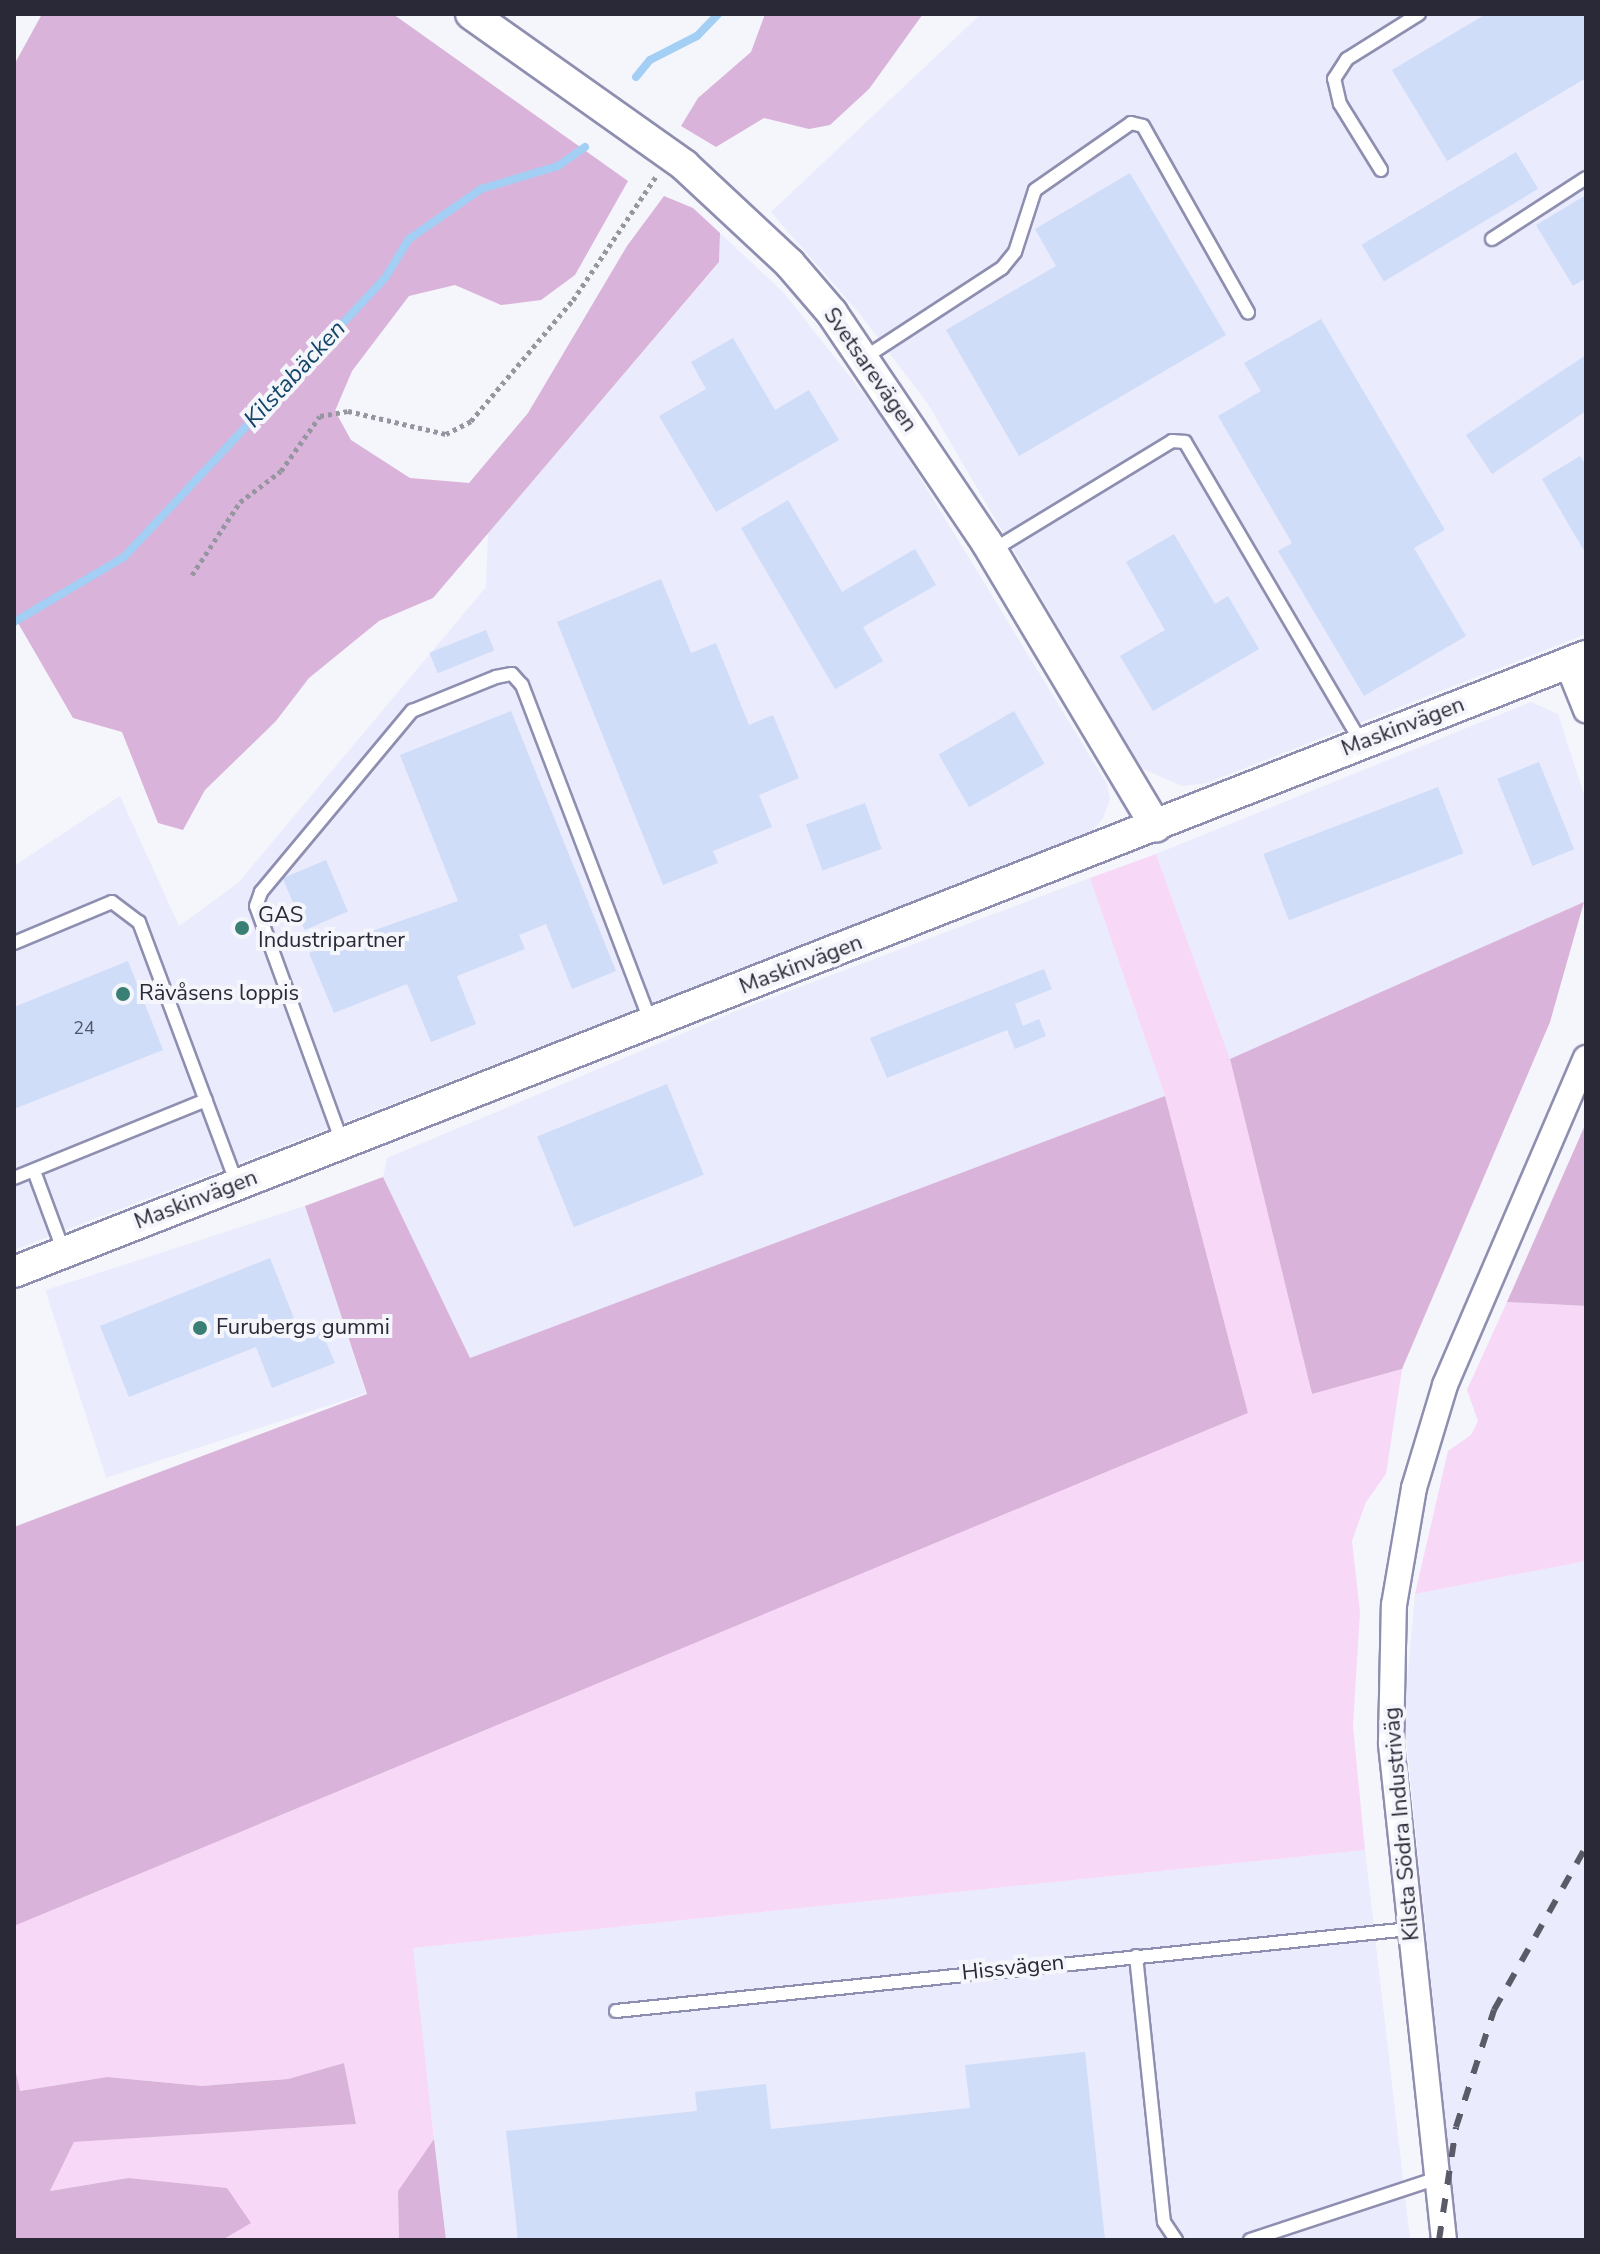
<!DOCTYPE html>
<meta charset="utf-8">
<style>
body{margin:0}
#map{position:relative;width:1600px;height:2254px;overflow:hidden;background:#f5f5fc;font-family:"Nunito Sans",sans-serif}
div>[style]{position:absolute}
.built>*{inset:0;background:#eaebfc;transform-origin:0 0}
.green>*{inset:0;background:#f7d9f7}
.forest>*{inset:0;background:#dab3da}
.stream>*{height:8px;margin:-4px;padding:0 4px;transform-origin:4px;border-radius:4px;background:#a2cff3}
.building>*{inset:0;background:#cfddf9;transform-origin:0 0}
.path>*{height:5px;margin-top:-2.5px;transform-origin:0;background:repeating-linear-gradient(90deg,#9696a0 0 4px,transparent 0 8px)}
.roads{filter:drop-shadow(2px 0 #8e8fb0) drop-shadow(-2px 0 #8e8fb0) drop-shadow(0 2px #8e8fb0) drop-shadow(0 -2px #8e8fb0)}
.service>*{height:12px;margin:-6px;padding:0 6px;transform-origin:6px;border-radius:6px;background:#fff}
.minor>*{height:24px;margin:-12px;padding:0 12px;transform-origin:12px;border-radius:12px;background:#fff}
.tertiary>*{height:30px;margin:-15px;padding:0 15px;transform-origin:15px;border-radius:15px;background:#fff}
.rail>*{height:6px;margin-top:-3px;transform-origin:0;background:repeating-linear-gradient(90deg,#5b5b67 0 14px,transparent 0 28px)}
.dots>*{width:22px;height:22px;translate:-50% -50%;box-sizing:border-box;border:4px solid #f5f5fc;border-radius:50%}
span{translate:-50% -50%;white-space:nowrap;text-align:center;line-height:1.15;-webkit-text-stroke:8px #f5f5fc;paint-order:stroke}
.number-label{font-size:18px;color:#525668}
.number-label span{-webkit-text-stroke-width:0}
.street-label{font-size:22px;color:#292937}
.poi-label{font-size:22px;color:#292937}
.left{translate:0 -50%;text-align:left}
.water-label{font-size:24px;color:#124568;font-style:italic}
.frame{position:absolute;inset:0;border:16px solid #292937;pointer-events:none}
</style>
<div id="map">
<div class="built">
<i style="clip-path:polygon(981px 14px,1586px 14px,1586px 634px,1207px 783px,1182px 786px,1141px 768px,928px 404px,859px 313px,771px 212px)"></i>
<i style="clip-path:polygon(720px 233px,783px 292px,886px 422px,1107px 784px,1110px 800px,1103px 818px,1090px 834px,14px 1250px,14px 866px,120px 796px,179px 926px,238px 883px,486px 587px,488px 533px,719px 263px)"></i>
<i style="clip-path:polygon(1531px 702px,1558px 714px,1586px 801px,1584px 902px,1230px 1059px,1156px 854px)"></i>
<i style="clip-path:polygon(1090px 878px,1165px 1096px,470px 1359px,383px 1177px,387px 1158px,736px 1011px)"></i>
<i style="left:305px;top:1206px;width:197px;height:273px;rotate:72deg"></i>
<i style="clip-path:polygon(1586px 1561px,1586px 2240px,1458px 2240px,1404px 1717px,1415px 1594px)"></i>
<i style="clip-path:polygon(1365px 1850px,1410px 2240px,446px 2240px,412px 1948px)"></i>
</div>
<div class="green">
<i style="clip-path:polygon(1156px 854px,1230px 1059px,1312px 1394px,1402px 1369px,1386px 1474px,1366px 1502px,1352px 1541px,1360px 1612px,1353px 1726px,1365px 1850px,413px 1948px,434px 2139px,398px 2191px,399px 2240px,222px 2240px,251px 2222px,128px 2178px,50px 2191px,74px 2142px,355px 2124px,344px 2063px,288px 2079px,202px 2086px,107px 2077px,19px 2091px,14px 2063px,14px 1926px,1248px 1413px,1165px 1096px,1090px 878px)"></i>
<i style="clip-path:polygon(1507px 1302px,1586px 1306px,1586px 1561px,1415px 1594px,1448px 1451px,1471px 1435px,1478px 1421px,1467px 1390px)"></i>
</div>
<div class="forest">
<i style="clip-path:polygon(42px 14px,393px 14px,628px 181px,575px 275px,541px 300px,501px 305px,455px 285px,409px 296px,352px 371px,335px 411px,351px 440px,410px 478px,469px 483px,528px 413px,627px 246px,664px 196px,693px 208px,720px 233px,719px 262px,433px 598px,379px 621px,309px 678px,276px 721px,205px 790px,183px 830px,158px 823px,122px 732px,73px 718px,14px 616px,14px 65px)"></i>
<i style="clip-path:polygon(765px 14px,923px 14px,869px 89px,830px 125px,809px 129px,764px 118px,716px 147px,681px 126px,698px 98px,751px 52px)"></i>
<i style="clip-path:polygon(1584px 902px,1550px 1022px,1402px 1369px,1312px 1394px,1230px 1059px)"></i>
<i style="clip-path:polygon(1165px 1096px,1248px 1413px,14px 1926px,14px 1527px,367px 1394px,305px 1206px,383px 1177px,470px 1358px)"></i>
<i style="clip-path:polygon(1586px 1123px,1586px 1306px,1507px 1302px)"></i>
<i style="clip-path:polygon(14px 2063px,20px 2091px,107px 2077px,202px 2086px,288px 2079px,344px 2063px,356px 2124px,74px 2142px,50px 2191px,128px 2178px,227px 2188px,251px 2223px,222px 2240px,14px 2240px)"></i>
<i style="clip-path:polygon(434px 2139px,446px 2240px,399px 2240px,398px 2191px)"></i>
</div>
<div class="stream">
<i style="left:636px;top:77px;width:22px;rotate:-51deg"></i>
<i style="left:650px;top:60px;width:53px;rotate:-27.1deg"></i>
<i style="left:697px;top:36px;width:30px;rotate:-46deg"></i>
<i style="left:14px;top:622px;width:128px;rotate:-30.6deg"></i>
<i style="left:124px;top:557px;width:382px;rotate:-46.9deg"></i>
<i style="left:385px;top:278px;width:46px;rotate:-58.4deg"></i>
<i style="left:409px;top:239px;width:88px;rotate:-34.8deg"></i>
<i style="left:481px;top:189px;width:80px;rotate:-16.6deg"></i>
<i style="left:558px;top:166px;width:33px;rotate:-35deg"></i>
</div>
<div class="building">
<i style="clip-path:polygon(1486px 14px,1586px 14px,1586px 78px,1447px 161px,1392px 70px)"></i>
<i style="left:1516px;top:152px;width:43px;height:180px;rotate:59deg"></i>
<i style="clip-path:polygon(1130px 173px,1226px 335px,1019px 456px,946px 330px,1056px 266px,1035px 229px)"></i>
<i style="clip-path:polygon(1586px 195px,1586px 278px,1573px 286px,1536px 225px)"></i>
<i style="clip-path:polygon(1321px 319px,1445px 530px,1414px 548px,1466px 636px,1364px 696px,1278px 551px,1292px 543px,1218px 416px,1261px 391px,1244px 363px)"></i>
<i style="clip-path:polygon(733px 338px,775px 410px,809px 390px,839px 440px,716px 512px,659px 416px,706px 389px,691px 362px)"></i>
<i style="clip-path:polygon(1586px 355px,1586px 411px,1492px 474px,1466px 435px)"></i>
<i style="clip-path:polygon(1580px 456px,1586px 465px,1586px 554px,1542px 479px)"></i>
<i style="clip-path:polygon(788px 500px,842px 592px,915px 549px,936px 585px,863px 627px,883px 661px,835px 689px,741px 528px)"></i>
<i style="clip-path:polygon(1174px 534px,1215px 604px,1228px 596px,1259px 649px,1153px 711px,1120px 656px,1165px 630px,1126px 562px)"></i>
<i style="clip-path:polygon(661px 579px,691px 653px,716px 643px,749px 725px,773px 715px,799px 778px,759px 795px,772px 827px,713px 851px,718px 863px,663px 885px,557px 622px)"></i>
<i style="left:486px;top:630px;width:22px;height:61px;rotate:68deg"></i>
<i style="clip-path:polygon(511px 711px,616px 971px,572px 989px,546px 924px,519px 935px,525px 949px,457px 976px,476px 1024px,431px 1042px,407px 984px,334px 1013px,309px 953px,458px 901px,400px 755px)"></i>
<i style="left:1014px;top:711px;width:61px;height:87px;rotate:60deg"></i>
<i style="left:1539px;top:762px;width:94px;height:45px;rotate:68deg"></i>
<i style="left:1438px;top:787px;width:71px;height:187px;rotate:69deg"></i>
<i style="left:865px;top:803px;width:49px;height:63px;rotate:70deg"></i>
<i style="left:326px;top:860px;width:56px;height:47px;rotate:67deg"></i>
<i style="clip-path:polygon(128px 961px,163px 1050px,14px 1109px,14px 1007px)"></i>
<i style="clip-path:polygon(1044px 969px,1052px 989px,1015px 1004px,1023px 1026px,1039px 1019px,1046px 1036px,1015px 1049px,1007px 1030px,887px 1078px,870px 1038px)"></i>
<i style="left:667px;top:1084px;width:98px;height:140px;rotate:68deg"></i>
<i style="clip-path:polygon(270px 1258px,299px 1331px,318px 1323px,335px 1363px,272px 1388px,256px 1347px,129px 1397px,100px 1326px)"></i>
<i style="clip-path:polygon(1085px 2052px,1105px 2240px,518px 2240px,506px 2131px,697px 2111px,695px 2092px,766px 2084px,771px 2129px,970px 2108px,965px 2065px)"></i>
</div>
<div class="path">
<i style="left:192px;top:575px;width:87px;rotate:-56.7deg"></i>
<i style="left:240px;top:502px;width:51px;rotate:-37.1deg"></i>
<i style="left:281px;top:471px;width:67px;rotate:-54.7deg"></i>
<i style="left:320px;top:416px;width:28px;rotate:-10deg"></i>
<i style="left:348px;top:411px;width:101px;rotate:13.2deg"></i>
<i style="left:446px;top:434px;width:28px;rotate:-27deg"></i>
<i style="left:471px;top:421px;width:158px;rotate:-49.9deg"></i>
<i style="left:573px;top:300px;width:151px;rotate:-56.1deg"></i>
</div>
<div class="roads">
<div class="service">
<i style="left:1381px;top:170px;width:78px;rotate:-121.8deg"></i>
<i style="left:1340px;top:104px;width:26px;rotate:-103deg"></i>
<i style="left:1334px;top:79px;width:24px;rotate:-57deg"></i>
<i style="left:1347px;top:59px;width:85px;rotate:-32deg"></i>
<i style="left:1492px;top:239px;width:112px;rotate:-33deg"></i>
<i style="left:864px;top:358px;width:165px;rotate:-33.1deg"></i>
<i style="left:1002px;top:268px;width:21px;rotate:-51deg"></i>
<i style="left:1015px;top:252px;width:65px;rotate:-72.1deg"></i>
<i style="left:1035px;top:190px;width:117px;rotate:-34.9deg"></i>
<i style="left:1131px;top:123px;width:12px;rotate:14deg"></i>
<i style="left:1143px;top:126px;width:214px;rotate:60.6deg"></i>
<i style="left:993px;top:550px;width:210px;rotate:-31.3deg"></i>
<i style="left:1172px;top:441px;width:13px;rotate:4deg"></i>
<i style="left:1185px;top:442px;width:350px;rotate:59.6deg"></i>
<i style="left:14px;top:943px;width:106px;rotate:-22.7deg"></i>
<i style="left:112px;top:902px;width:34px;rotate:37deg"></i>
<i style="left:139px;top:922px;width:280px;rotate:69.5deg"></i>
<i style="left:342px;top:1142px;width:251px;rotate:-110deg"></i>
<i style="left:256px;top:906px;width:15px;rotate:-70deg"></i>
<i style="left:261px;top:892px;width:236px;rotate:-50.2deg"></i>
<i style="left:412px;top:711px;width:91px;rotate:-22deg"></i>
<i style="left:496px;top:677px;width:16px;rotate:-11deg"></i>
<i style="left:512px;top:674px;width:15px;rotate:48deg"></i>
<i style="left:522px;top:685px;width:362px;rotate:69.1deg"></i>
<i style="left:34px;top:1171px;width:86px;rotate:69.7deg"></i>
<i style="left:14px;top:1178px;width:207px;rotate:-22.1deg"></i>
<i style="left:1136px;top:1956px;width:267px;rotate:84deg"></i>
<i style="left:1164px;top:2222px;width:22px;rotate:56deg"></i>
<i style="left:616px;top:2011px;width:798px;rotate:-5.9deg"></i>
<i style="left:1250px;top:2240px;width:198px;rotate:-18.3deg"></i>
</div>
<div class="minor">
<i style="left:1567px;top:663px;width:51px;rotate:68deg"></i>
<i style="left:1444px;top:2240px;width:500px;rotate:-96.1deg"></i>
<i style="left:1391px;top:1743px;width:138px;rotate:-88.8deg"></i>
<i style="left:1394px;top:1605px;width:119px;rotate:-80.3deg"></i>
<i style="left:1414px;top:1488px;width:108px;rotate:-73.2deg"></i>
<i style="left:1445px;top:1385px;width:356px;rotate:-66.7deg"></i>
</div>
<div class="tertiary">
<i style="left:471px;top:14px;width:261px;rotate:35.3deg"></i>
<i style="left:684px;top:165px;width:145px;rotate:43deg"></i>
<i style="left:790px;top:264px;width:65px;rotate:49.4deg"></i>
<i style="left:832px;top:313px;width:277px;rotate:56deg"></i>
<i style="left:987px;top:543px;width:330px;rotate:59.2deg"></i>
<i style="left:14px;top:1272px;width:1688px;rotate:-21.4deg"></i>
</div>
</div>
<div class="rail">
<i style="left:1439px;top:2240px;width:114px;rotate:-81.4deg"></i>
<i style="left:1456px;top:2127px;width:123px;rotate:-72deg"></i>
<i style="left:1494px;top:2010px;width:187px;rotate:-60.6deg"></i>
</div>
<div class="dots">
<i style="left:242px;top:928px;background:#3a7f73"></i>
<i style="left:123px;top:994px;background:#3a7f73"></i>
<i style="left:200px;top:1328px;background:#3a7f73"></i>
</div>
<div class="number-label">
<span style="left:84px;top:1028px">24</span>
</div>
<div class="street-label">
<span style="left:870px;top:370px;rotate:55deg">Svetsarevägen</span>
<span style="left:1403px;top:727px;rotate:-21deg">Maskinvägen</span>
<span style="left:801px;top:965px;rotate:-21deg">Maskinvägen</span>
<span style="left:196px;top:1200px;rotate:-21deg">Maskinvägen</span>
<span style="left:1402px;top:1824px;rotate:-95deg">Kilsta Södra Industriväg</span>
<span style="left:1013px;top:1968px;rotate:-6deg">Hissvägen</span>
</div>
<div class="poi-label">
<span class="left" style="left:258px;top:928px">GAS<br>Industripartner</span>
<span class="left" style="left:139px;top:994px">Rävåsens loppis</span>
<span class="left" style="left:216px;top:1328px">Furubergs gummi</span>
</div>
<div class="water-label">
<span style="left:295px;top:374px;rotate:-47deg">Kilstabäcken</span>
</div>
<div class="frame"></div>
</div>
